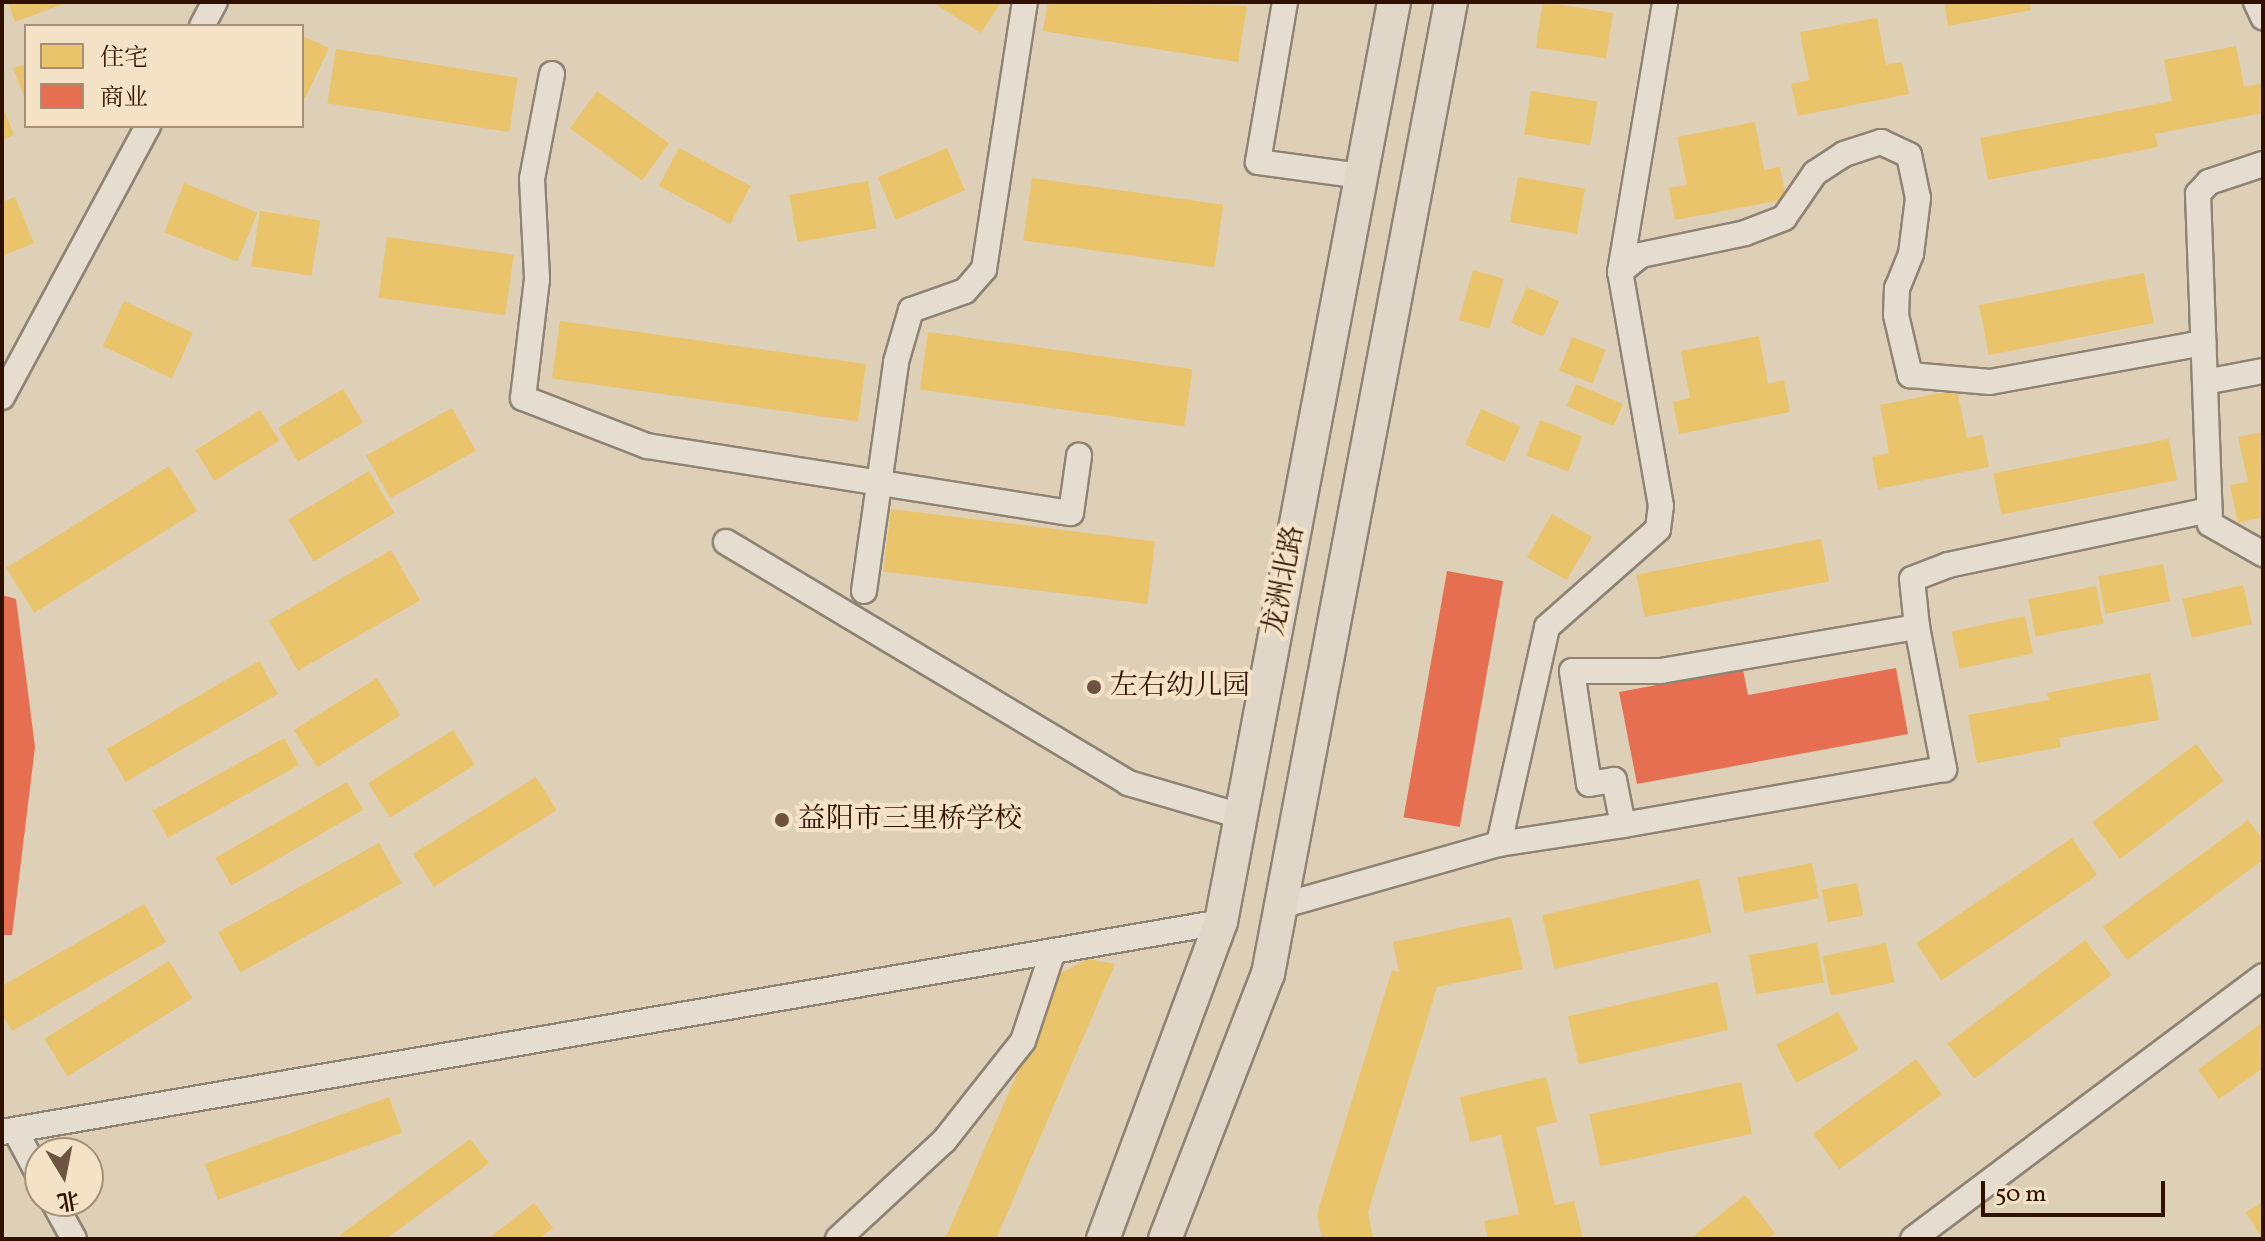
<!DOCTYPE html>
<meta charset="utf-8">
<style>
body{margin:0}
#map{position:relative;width:2265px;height:1241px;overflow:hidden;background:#decfb7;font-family:Vollkorn,"Noto Serif SC",serif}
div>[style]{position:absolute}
.homes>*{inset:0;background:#e9c46a;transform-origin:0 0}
.shops>*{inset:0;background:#e76f51;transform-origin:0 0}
.roads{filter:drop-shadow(2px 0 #8f8373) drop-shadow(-2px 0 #8f8373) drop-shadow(0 2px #8f8373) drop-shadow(0 -2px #8f8373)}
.minor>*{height:24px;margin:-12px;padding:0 12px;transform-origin:12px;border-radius:12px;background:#e4ddd0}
.major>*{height:32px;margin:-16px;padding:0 16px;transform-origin:16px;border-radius:16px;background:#e0d7c9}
.dots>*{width:22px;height:22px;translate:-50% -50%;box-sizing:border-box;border:4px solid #f4e2c6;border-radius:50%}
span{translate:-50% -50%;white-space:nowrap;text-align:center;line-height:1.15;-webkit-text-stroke:8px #f4e2c6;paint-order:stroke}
.street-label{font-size:28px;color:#301100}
.poi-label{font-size:28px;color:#301100}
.left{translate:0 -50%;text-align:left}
.frame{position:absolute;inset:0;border:4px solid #301100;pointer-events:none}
.legend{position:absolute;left:24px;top:24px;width:280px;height:104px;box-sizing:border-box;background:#f4e2c6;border:2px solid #a68e77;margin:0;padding:10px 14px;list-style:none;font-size:24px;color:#301100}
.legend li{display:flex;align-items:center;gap:16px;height:40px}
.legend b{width:40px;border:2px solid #a68e77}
.north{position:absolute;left:24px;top:1137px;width:80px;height:80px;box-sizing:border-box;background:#f4e2c6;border:2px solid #a68e77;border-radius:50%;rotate:170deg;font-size:22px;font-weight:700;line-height:32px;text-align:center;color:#301100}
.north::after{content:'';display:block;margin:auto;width:28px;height:36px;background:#6d5440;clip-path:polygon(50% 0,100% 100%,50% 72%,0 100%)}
.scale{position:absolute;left:1981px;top:1181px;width:184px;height:36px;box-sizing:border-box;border:4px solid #301100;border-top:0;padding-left:10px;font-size:24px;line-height:28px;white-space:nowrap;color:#301100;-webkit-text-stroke:6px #f4e2c6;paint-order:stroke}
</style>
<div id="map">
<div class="homes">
<i style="clip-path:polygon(8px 2px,68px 2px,15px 22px)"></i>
<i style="clip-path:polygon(932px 2px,1001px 2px,981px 33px)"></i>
<i style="clip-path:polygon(1048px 2px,1247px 6px,1238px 62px,1043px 31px)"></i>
<i style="left:1543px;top:2px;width:71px;height:46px;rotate:9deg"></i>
<i style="clip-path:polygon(1944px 2px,2029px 2px,2031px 10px,1948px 26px)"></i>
<i style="clip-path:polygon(1877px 18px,1886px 65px,1902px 62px,1909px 94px,1798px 116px,1791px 84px,1809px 80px,1800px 32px)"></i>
<i style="clip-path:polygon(302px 36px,329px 48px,305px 98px,302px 97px)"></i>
<i style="clip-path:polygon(2236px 46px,2244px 87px,2263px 83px,2263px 113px,2155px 134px,2158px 147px,1988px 180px,1980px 138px,2172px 101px,2164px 60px)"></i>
<i style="left:336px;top:49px;width:184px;height:55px;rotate:9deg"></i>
<i style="clip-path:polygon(26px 64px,26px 102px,13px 68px)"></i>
<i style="left:597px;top:91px;width:89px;height:46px;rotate:36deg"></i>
<i style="left:1531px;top:91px;width:67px;height:44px;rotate:9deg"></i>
<i style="clip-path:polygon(2px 106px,14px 135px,2px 140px)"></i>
<i style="clip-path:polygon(1755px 122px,1764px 170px,1780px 167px,1786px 199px,1675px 220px,1669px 188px,1687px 185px,1677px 137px)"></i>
<i style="left:679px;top:148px;width:81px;height:43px;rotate:28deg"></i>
<i style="left:947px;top:148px;width:46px;height:75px;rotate:67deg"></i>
<i style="left:1518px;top:177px;width:68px;height:46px;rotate:10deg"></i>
<i style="left:1032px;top:178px;width:193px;height:63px;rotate:8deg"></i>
<i style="left:868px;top:181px;width:48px;height:80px;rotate:80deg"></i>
<i style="left:184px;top:183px;width:79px;height:53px;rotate:22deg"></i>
<i style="clip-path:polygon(15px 197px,34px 243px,2px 256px,2px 202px)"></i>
<i style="left:260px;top:211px;width:61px;height:56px;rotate:9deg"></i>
<i style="left:387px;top:237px;width:128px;height:61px;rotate:8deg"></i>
<i style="left:1473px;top:270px;width:32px;height:52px;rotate:16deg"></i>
<i style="left:2144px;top:273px;width:51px;height:168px;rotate:79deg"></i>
<i style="left:1527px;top:287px;width:35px;height:39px;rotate:24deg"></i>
<i style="left:124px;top:301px;width:76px;height:50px;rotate:25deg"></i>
<i style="left:560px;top:321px;width:309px;height:58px;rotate:8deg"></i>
<i style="left:928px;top:332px;width:267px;height:58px;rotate:8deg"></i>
<i style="clip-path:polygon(1759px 336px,1768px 384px,1784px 380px,1790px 412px,1679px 434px,1673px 402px,1690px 398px,1681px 351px)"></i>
<i style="left:1572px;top:337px;width:36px;height:36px;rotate:21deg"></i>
<i style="left:1576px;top:384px;width:51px;height:24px;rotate:23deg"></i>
<i style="left:343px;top:389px;width:39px;height:76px;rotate:59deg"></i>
<i style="clip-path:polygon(1957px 390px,1967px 438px,1983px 435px,1989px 467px,1878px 489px,1872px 457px,1889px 453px,1880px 405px)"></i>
<i style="left:452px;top:408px;width:49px;height:98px;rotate:61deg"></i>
<i style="left:1481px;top:409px;width:43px;height:39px;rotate:24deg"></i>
<i style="left:260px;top:410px;width:36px;height:76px;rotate:58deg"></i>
<i style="left:1540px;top:420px;width:45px;height:38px;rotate:21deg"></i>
<i style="clip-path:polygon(2263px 432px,2263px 517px,2238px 523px,2230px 485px,2248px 482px,2238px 437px)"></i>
<i style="left:2169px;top:439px;width:42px;height:179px;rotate:79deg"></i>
<i style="left:169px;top:466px;width:53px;height:192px;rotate:58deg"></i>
<i style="left:369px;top:471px;width:49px;height:94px;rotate:59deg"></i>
<i style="left:891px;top:509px;width:266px;height:63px;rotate:7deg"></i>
<i style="left:1552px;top:514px;width:46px;height:50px;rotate:30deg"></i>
<i style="left:1821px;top:539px;width:43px;height:188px;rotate:79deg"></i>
<i style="left:391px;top:550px;width:58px;height:141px;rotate:60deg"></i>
<i style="left:2163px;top:564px;width:38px;height:66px;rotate:79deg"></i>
<i style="left:2243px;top:585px;width:40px;height:62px;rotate:77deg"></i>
<i style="left:2096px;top:586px;width:38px;height:69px;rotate:79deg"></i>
<i style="left:2025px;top:616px;width:38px;height:75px;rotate:78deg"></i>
<i style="left:259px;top:661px;width:38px;height:176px;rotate:60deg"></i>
<i style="clip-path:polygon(2150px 673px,2159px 720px,2059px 738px,2061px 747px,1977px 763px,1968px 715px,2049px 700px,2047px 693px)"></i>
<i style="left:377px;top:678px;width:44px;height:98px;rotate:58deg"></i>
<i style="left:453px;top:730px;width:41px;height:100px;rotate:58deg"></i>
<i style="left:284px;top:738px;width:31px;height:150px;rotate:61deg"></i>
<i style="left:2196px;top:744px;width:46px;height:130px;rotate:53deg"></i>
<i style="left:536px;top:777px;width:39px;height:145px;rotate:58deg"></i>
<i style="left:347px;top:782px;width:32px;height:152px;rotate:60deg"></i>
<i style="clip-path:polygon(2248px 820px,2263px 840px,2263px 860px,2127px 960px,2103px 927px)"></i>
<i style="left:2072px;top:838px;width:45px;height:188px;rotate:56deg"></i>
<i style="left:379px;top:843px;width:46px;height:184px;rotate:61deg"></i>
<i style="left:1812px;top:863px;width:36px;height:76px;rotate:79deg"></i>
<i style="left:1699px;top:879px;width:55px;height:161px;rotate:77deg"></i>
<i style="left:1857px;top:883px;width:33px;height:36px;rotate:79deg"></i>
<i style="clip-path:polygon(144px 904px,166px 942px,12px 1031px,2px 1014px,2px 986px)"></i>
<i style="clip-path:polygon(1511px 917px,1523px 969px,1437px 987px,1368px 1212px,1373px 1239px,1322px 1239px,1317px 1214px,1392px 970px,1399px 972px,1393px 942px)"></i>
<i style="left:2085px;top:940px;width:44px;height:172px;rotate:53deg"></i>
<i style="left:1817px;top:943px;width:40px;height:69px;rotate:80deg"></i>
<i style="left:1886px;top:943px;width:40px;height:65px;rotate:78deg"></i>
<i style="clip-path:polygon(1088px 959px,1115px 964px,996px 1239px,945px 1239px,1061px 973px)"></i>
<i style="left:169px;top:961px;width:44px;height:147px;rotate:58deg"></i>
<i style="left:1717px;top:982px;width:49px;height:153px;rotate:77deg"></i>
<i style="left:1838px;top:1012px;width:43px;height:70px;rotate:62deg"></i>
<i style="clip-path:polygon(2263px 1022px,2263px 1068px,2219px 1099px,2198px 1070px)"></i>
<i style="left:1916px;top:1059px;width:44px;height:127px;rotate:54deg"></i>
<i style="clip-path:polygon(1546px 1077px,1557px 1122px,1536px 1127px,1555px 1205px,1574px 1201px,1583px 1239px,1488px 1239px,1484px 1221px,1519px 1214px,1501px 1135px,1470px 1142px,1460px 1097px)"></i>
<i style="left:1741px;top:1082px;width:53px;height:155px;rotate:78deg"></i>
<i style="left:389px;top:1097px;width:38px;height:196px;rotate:70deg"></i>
<i style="clip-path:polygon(470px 1139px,489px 1163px,386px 1239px,343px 1239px,340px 1235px)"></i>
<i style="clip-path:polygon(1745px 1195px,1775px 1233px,1767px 1239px,1690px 1239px)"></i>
<i style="clip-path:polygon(2263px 1202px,2263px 1239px,2262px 1239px,2246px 1212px)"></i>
<i style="clip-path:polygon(534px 1203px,553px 1228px,538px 1239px,488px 1239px)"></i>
</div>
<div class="shops">
<i style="left:1447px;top:571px;width:57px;height:250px;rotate:10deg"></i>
<i style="clip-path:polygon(2px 595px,16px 599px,35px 747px,12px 935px,2px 935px)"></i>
<i style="clip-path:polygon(1896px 668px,1908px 734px,1637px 784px,1619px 692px,1743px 669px,1748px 695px)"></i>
</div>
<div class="roads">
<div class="minor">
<i style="left:1285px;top:2px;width:162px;rotate:99.6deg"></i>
<i style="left:1258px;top:162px;width:104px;rotate:7.7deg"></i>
<i style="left:2256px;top:2px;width:17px;rotate:65deg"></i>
<i style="left:202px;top:26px;width:27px;rotate:-62deg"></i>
<i style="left:552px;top:74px;width:107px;rotate:100.8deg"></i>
<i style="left:532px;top:179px;width:100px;rotate:87.1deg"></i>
<i style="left:537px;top:279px;width:120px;rotate:96.7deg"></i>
<i style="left:523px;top:398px;width:133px;rotate:21.2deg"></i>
<i style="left:647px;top:446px;width:429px;rotate:9deg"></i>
<i style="left:1071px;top:513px;width:58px;rotate:-82deg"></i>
<i style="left:2263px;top:164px;width:57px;rotate:161.6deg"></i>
<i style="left:2209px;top:182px;width:16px;rotate:133deg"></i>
<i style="left:2198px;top:194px;width:330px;rotate:87.9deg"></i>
<i style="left:2210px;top:524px;width:61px;rotate:29.5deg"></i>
<i style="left:1620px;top:272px;width:27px;rotate:-39deg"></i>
<i style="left:1641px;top:255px;width:106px;rotate:-11.9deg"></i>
<i style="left:1745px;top:233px;width:42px;rotate:-21deg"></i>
<i style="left:1784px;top:218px;width:55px;rotate:-55.4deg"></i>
<i style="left:1815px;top:173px;width:35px;rotate:-33deg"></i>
<i style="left:1844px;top:154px;width:39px;rotate:-18deg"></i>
<i style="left:1881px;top:142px;width:31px;rotate:25deg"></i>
<i style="left:1909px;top:155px;width:44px;rotate:78.2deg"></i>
<i style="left:1918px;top:198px;width:56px;rotate:97.1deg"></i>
<i style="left:1911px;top:254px;width:37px;rotate:112deg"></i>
<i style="left:1897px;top:288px;width:27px;rotate:92deg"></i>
<i style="left:1896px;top:315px;width:62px;rotate:76.9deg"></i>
<i style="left:1910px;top:375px;width:80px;rotate:5deg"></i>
<i style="left:1990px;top:382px;width:217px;rotate:-10.4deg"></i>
<i style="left:2205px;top:382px;width:59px;rotate:-10.7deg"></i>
<i style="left:2px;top:397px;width:308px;rotate:-61.7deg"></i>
<i style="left:726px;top:542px;width:469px;rotate:30.9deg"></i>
<i style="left:1128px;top:783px;width:118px;rotate:16.3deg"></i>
<i style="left:864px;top:591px;width:231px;rotate:-82deg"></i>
<i style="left:896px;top:362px;width:54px;rotate:-73.9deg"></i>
<i style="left:911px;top:310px;width:57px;rotate:-19.4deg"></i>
<i style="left:965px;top:291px;width:29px;rotate:-49deg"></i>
<i style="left:984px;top:269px;width:270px;rotate:-81.3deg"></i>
<i style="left:1917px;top:627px;width:48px;rotate:-95.9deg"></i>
<i style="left:1912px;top:579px;width:39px;rotate:-21deg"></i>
<i style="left:1948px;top:565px;width:267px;rotate:-11.9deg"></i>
<i style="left:1499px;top:844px;width:125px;rotate:-8.7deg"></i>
<i style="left:1623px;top:825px;width:46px;rotate:-101.3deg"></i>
<i style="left:1614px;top:780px;width:25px;rotate:171deg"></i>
<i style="left:1589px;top:784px;width:114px;rotate:-98.6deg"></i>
<i style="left:1572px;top:671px;width:89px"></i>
<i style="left:1661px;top:671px;width:260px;rotate:-9.8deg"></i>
<i style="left:1917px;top:627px;width:145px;rotate:79.2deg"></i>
<i style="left:1944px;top:769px;width:326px;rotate:170.1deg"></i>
<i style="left:1281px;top:906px;width:227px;rotate:-15.9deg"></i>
<i style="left:1499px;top:844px;width:222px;rotate:-77.5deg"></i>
<i style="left:1547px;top:627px;width:148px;rotate:-41.4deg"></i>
<i style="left:1658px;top:529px;width:23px;rotate:-83deg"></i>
<i style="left:1661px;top:506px;width:238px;rotate:-99.9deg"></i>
<i style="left:1620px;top:272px;width:274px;rotate:-80.5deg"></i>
<i style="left:15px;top:1130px;width:53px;rotate:62deg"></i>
<i style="left:2px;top:1132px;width:1237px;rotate:-9.77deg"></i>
<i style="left:53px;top:1201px;width:43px;rotate:61.1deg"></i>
<i style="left:838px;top:1239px;width:144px;rotate:-42.8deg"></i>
<i style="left:944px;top:1141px;width:127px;rotate:-51.7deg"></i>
<i style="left:1023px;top:1041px;width:95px;rotate:-71.6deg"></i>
<i style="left:1913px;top:1239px;width:438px;rotate:-36.9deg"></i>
</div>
<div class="major">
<i style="left:1103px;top:1239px;width:338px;rotate:-69.6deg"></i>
<i style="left:1221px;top:922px;width:936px;rotate:-79.35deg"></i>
<i style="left:1165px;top:1239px;width:284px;rotate:-68.8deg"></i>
<i style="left:1268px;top:974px;width:989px;rotate:-79.34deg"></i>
</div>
</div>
<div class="dots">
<i style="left:1094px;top:687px;background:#6d5440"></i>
<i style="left:782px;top:820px;background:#6d5440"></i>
</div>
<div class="street-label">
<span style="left:1285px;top:581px;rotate:-79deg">龙洲北路</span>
</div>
<div class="poi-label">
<span class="left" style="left:1110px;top:687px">左右幼儿园</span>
<span class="left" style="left:798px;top:820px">益阳市三里桥学校</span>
</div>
<div class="frame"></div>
<ul class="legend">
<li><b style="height:22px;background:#e9c46a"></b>住宅</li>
<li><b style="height:22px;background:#e76f51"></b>商业</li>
</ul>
<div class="north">北</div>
<div class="scale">50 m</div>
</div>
